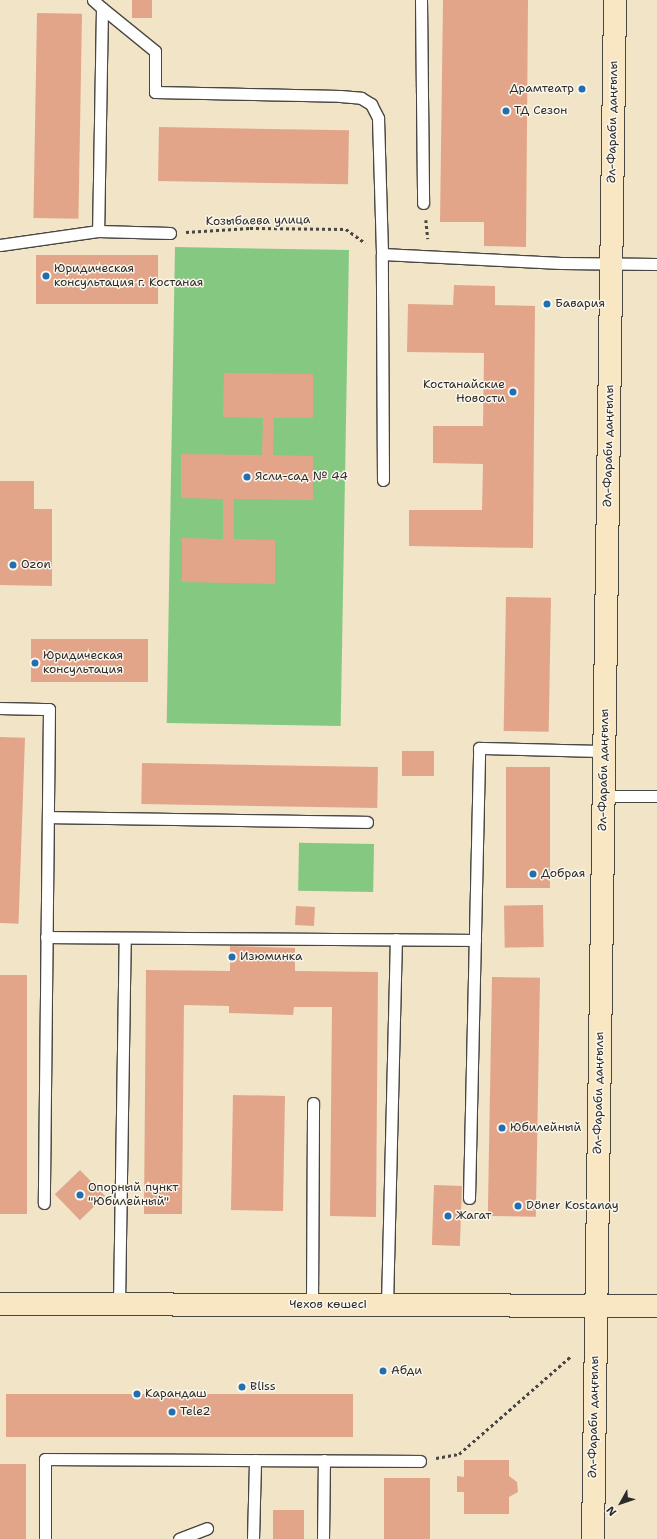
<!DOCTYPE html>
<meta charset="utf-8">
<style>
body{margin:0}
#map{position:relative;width:657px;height:1539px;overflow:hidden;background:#f1e4c7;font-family:"Shantell Sans",sans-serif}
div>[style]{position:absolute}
.green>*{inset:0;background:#85c882;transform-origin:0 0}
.building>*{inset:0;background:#e3a589;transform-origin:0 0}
.path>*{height:2.5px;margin-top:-1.25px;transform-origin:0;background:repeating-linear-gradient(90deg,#494742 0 3px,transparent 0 6px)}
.roads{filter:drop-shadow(1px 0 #494742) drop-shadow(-1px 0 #494742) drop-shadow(0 1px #494742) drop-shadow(0 -1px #494742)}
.lane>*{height:11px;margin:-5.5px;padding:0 5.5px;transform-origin:5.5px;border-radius:5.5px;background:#fff}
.secondary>*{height:22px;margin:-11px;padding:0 11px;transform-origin:11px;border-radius:11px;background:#f9e7c3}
.dots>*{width:11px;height:11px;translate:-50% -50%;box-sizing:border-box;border:2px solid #fbf7ec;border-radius:50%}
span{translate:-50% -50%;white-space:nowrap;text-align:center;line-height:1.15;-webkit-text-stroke:3px #fbf7ec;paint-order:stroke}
.poi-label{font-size:12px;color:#2b2b2b}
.right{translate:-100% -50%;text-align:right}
.left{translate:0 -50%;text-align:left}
.street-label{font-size:12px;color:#2b2b2b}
.north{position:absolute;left:601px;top:1483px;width:40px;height:40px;-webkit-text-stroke:3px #fbf7ec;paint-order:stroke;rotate:230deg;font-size:11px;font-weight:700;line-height:16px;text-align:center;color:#2b2b2b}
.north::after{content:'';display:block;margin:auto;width:14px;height:18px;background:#2b2b2b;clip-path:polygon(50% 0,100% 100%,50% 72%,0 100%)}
</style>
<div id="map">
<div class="green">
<i style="left:175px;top:247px;width:174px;height:476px;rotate:1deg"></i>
<i style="left:374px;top:844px;width:48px;height:75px;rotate:91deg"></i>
</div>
<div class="building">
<i style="left:132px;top:0;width:20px;height:18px"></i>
<i style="clip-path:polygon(443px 0,528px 0,526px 247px,484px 246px,484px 222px,440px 222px)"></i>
<i style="left:37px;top:13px;width:45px;height:205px;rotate:1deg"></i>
<i style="left:159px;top:127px;width:190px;height:54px;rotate:1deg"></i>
<i style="left:36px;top:255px;width:122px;height:49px"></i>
<i style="clip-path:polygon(454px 285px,495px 286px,495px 305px,535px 306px,533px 548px,409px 546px,409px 510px,482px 510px,483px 464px,433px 463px,433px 426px,483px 426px,484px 353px,407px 352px,408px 304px,453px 305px)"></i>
<i style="clip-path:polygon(224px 373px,313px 374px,313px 418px,274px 418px,273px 455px,313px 456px,313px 500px,234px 499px,234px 539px,275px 540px,275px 584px,182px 582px,182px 538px,223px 539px,223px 499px,181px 498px,181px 454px,262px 455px,263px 418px,223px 417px)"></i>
<i style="clip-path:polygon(0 481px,34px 481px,34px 509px,52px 509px,52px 586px,0 585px)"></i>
<i style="left:506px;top:597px;width:45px;height:134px;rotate:1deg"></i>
<i style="left:31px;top:639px;width:117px;height:43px"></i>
<i style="left:0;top:737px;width:25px;height:186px;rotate:2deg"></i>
<i style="left:402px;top:751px;width:32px;height:25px"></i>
<i style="left:142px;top:763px;width:236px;height:41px;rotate:1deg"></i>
<i style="left:506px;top:767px;width:44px;height:121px"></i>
<i style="left:543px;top:905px;width:42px;height:39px;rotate:89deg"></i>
<i style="left:296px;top:906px;width:19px;height:19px;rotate:3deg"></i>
<i style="clip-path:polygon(230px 946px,295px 948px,295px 971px,378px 972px,376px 1217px,330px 1216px,332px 1007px,294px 1007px,293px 1015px,229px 1013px,229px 1006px,184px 1005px,182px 1214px,144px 1214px,146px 970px,230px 971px)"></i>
<i style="left:0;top:975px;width:27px;height:239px"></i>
<i style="left:492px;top:977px;width:48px;height:239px;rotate:1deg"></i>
<i style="left:233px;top:1095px;width:52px;height:115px;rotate:1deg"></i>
<i style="left:80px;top:1170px;width:36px;height:35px;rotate:46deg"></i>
<i style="left:434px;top:1185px;width:28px;height:60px;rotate:2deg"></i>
<i style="left:6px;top:1394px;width:347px;height:43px"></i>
<i style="clip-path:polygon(464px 1460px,509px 1460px,509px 1476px,517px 1482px,518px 1492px,509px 1497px,509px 1514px,464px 1514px,464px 1492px,457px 1492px,457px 1476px,464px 1477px)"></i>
<i style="left:0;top:1464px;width:26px;height:75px"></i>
<i style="left:384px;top:1478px;width:46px;height:61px"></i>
<i style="left:273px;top:1510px;width:31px;height:29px"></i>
</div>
<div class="path">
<i style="left:426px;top:220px;width:19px;rotate:84deg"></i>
<i style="left:186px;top:232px;width:64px;rotate:-3.6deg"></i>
<i style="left:250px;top:228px;width:96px;rotate:0.6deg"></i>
<i style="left:346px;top:229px;width:24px;rotate:36deg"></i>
<i style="left:436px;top:1458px;width:23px;rotate:-10deg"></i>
<i style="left:459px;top:1454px;width:149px;rotate:-41.2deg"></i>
</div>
<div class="roads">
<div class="lane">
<i style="left:93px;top:0;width:12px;rotate:42deg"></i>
<i style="left:102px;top:8px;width:223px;rotate:91deg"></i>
<i style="left:421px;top:0;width:203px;rotate:89.4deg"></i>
<i style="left:102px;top:8px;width:68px;rotate:39.1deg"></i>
<i style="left:155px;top:51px;width:41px;rotate:90deg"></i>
<i style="left:155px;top:92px;width:185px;rotate:1.2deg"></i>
<i style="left:340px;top:96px;width:21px;rotate:5deg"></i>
<i style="left:361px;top:98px;width:12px;rotate:31deg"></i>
<i style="left:371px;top:104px;width:16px;rotate:63deg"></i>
<i style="left:378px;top:118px;width:136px;rotate:88.3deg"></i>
<i style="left:0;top:245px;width:99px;rotate:-8.1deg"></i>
<i style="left:98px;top:231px;width:72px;rotate:1.6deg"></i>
<i style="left:383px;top:480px;width:226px;rotate:-90.3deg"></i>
<i style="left:382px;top:254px;width:179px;rotate:2.9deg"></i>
<i style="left:561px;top:263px;width:96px;rotate:0.6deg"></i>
<i style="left:0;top:708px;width:49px;rotate:1.2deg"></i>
<i style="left:49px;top:709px;width:494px;rotate:90.6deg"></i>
<i style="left:604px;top:796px;width:53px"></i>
<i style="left:48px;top:817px;width:319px;rotate:0.9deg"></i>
<i style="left:46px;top:937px;width:429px;rotate:0.4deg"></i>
<i style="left:469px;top:1198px;width:450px;rotate:-88.7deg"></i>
<i style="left:479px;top:748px;width:125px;rotate:1.4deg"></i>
<i style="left:119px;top:1304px;width:366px;rotate:-89.1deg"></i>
<i style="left:312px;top:1305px;width:202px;rotate:-89.7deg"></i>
<i style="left:387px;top:1305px;width:366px;rotate:-88.6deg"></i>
<i style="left:45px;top:1539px;width:80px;rotate:-90deg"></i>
<i style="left:45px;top:1459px;width:375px;rotate:0.3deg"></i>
<i style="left:179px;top:1539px;width:30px;rotate:-21deg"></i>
<i style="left:253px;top:1539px;width:79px;rotate:-88.5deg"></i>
<i style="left:323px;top:1539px;width:79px;rotate:-89.3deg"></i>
</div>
<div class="secondary">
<i style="left:0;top:1304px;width:657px;rotate:0.17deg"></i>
<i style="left:593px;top:1539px;width:1539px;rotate:-89.18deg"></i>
</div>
</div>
<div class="dots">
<i style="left:582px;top:89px;background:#1f6fb2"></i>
<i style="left:506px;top:111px;background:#1f6fb2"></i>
<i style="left:46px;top:276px;background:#1f6fb2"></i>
<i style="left:547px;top:304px;background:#1f6fb2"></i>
<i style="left:513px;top:392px;background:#1f6fb2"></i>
<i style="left:247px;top:477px;background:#1f6fb2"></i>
<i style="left:13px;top:565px;background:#1f6fb2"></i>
<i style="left:35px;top:663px;background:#1f6fb2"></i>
<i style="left:533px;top:874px;background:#1f6fb2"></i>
<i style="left:232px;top:957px;background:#1f6fb2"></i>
<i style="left:502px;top:1128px;background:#1f6fb2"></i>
<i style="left:80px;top:1195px;background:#1f6fb2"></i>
<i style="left:518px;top:1206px;background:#1f6fb2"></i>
<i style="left:448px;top:1216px;background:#1f6fb2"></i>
<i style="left:383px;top:1371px;background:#1f6fb2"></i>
<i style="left:242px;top:1387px;background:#1f6fb2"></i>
<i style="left:137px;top:1394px;background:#1f6fb2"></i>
<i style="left:172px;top:1412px;background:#1f6fb2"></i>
</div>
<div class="poi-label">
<span class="right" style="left:574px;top:89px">Драмтеатр</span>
<span class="left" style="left:514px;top:111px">ТД Сезон</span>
<span class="left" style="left:54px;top:276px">Юридическая<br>консультация г. Костаная</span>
<span class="left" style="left:555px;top:304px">Бавария</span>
<span class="right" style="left:505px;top:392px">Костанайские<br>Новости</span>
<span class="left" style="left:255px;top:477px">Ясли-сад № 44</span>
<span class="left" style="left:21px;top:565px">Ozon</span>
<span class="left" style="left:43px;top:663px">Юридическая<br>консультация</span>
<span class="left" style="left:541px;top:874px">Добрая</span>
<span class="left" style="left:240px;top:957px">Изюминка</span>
<span class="left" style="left:510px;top:1128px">Юбилейный</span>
<span class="left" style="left:88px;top:1195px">Опорный пункт<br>"Юбилейный"</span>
<span class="left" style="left:526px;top:1206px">Döner Kostanay</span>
<span class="left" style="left:456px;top:1216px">Жагат</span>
<span class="left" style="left:391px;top:1371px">Абди</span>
<span class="left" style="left:250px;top:1387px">Bliss</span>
<span class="left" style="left:145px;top:1394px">Карандаш</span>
<span class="left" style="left:180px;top:1412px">Tele2</span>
</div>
<div class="street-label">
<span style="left:613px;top:122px;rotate:-89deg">Әл-Фараби даңғылы</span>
<span style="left:258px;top:221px;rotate:-1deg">Козыбаева улица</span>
<span style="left:609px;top:446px;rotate:-89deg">Әл-Фараби даңғылы</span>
<span style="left:604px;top:770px;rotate:-89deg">Әл-Фараби даңғылы</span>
<span style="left:599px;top:1093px;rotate:-89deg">Әл-Фараби даңғылы</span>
<span style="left:328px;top:1305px">Чехов көшесі</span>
<span style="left:594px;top:1417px;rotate:-89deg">Әл-Фараби даңғылы</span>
</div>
<div class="north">N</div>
</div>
